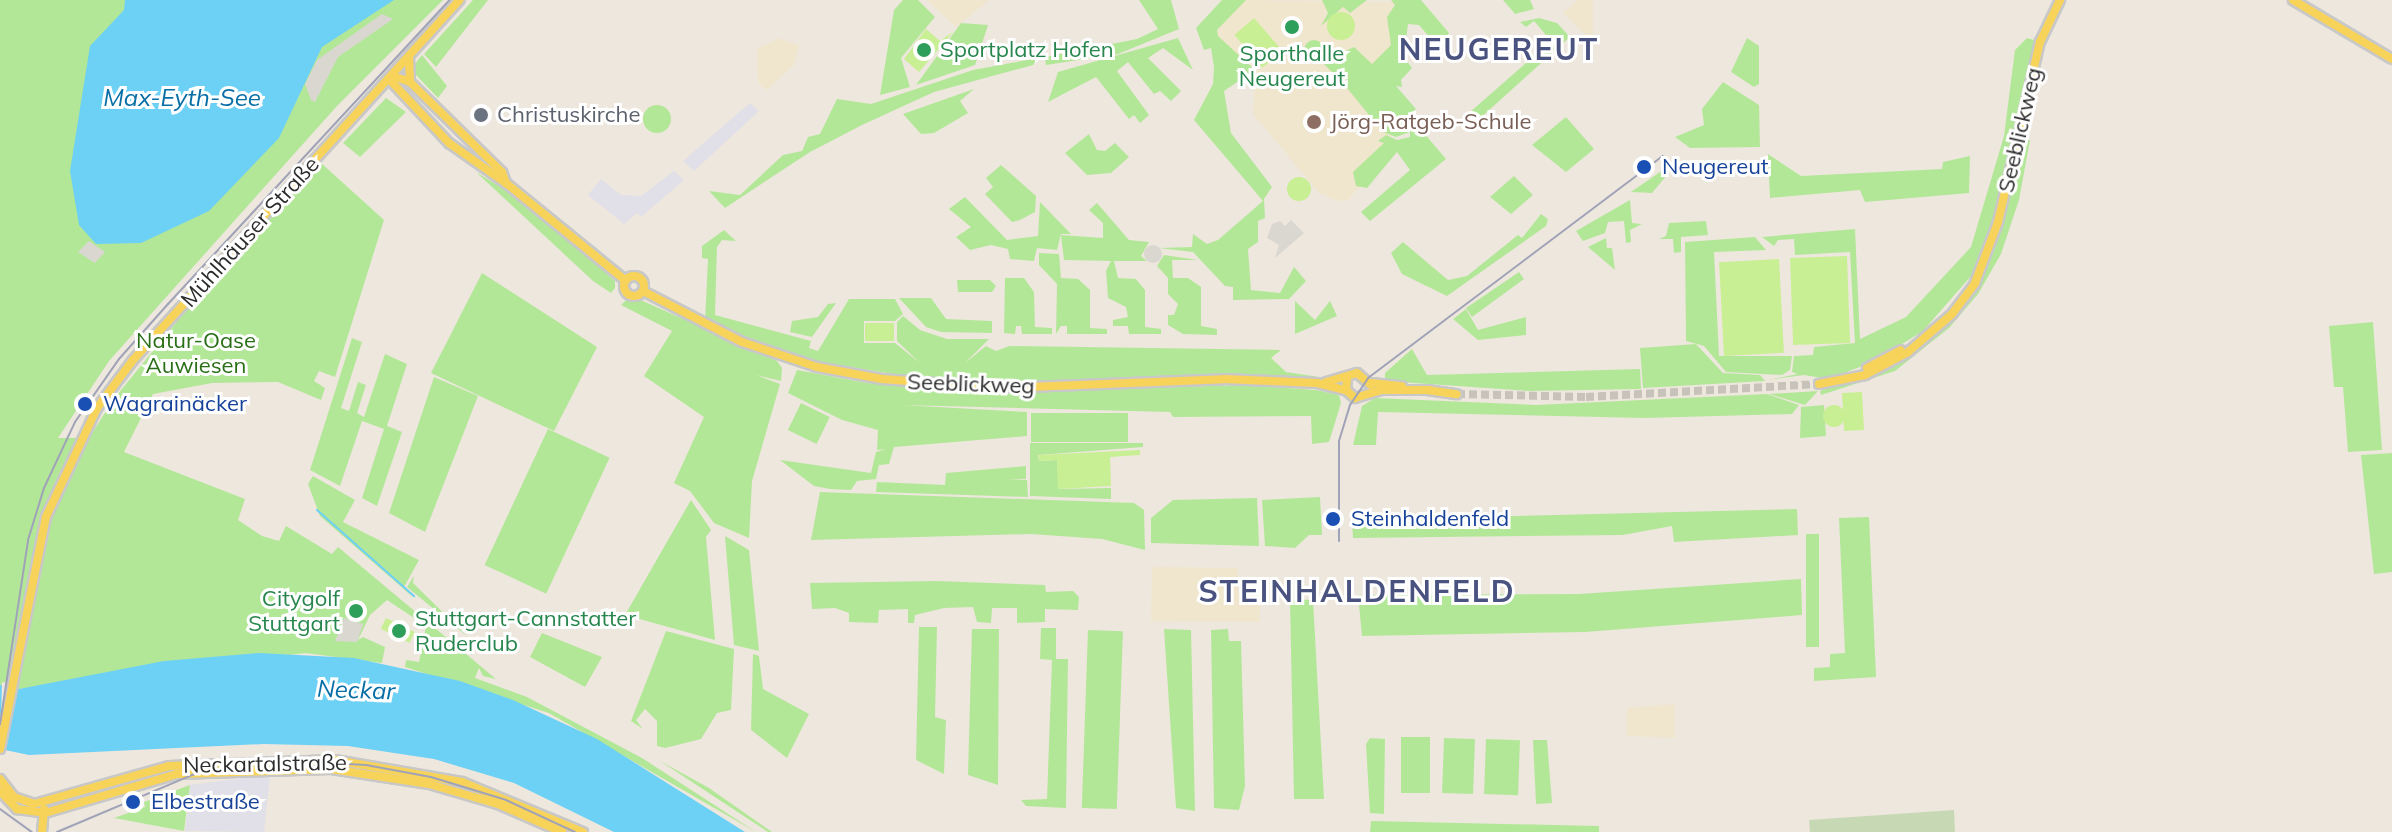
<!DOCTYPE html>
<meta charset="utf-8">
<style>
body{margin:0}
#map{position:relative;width:2392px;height:832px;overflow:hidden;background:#eee7de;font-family:Mulish,sans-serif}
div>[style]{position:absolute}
.industrial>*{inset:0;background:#e1dfe7}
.education>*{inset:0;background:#f0e5cd}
.green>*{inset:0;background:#b3e798;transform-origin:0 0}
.round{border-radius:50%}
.cemetery>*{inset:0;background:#c6d9b4}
.pitch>*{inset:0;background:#c8ef94;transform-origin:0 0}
.plaza>*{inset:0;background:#dad7d1}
.water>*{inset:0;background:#6dd0f5}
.pier>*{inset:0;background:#eee7de}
.stream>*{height:2px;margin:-1px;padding:0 1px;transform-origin:1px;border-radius:1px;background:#6dd0f5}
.major-tunnel>*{height:8px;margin-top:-4px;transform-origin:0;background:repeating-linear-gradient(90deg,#c7c2ba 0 8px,transparent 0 12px)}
.roads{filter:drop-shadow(2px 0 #c8c8c8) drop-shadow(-2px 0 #c8c8c8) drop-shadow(0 2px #c8c8c8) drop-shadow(0 -2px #c8c8c8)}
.major>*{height:8px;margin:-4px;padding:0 4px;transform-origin:4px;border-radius:4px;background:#f8d35a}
.major>.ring{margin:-4px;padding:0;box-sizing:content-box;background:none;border:8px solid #f8d35a;border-radius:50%}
.tram>*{height:2px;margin:-1px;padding:0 1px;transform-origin:1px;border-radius:1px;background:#a0a3b7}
.dots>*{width:22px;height:22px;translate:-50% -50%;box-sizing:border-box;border:4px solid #fff;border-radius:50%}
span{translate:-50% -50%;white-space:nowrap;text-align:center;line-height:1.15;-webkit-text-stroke:6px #fff;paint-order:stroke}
.leisure-label{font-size:22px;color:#27864d}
.left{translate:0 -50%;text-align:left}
.right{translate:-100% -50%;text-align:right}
.worship-label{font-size:22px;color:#5b616d}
.education-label{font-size:22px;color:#785e54}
.street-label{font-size:22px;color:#2c2c2c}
.transit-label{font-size:22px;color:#164399}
.park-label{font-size:22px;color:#296f17}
.water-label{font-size:24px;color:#076ea6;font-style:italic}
.district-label{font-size:30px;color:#4a5380;font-weight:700;letter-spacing:2px}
</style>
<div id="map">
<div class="industrial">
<i style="clip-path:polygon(750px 103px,759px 111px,694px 171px,683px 161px)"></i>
<i style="clip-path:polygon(674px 171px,684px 180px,641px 217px,637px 213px,624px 224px,588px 195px,601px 179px,621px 195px,641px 196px)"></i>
<i style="clip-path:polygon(270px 775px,264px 832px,185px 831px,190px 785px)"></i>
</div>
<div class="education">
<i style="clip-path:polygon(927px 0,989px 0,956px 27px)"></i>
<i style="clip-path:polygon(1239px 0,1393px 2px,1397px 51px,1366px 99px,1389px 135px,1388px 154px,1348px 200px,1337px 201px,1319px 193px,1253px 114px,1255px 84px,1215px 34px)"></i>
<i style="clip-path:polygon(1578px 0,1593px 0,1593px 42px,1563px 13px)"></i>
<i style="clip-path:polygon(778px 38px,799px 45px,794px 65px,767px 90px,758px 82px,757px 49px)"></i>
<i style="clip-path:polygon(1152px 567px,1238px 568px,1238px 592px,1260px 592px,1260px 622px,1151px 621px)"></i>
<i style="clip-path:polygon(1675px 704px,1675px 738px,1627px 736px,1627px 708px)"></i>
</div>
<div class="green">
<i style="clip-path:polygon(0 0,443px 0,337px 106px,109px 361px,58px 438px,89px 438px,113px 400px,213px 277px,320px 162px,384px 220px,335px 377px,319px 371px,314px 381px,325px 388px,321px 400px,278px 382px,212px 383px,153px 394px,124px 452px,245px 499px,238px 520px,262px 536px,279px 541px,286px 526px,332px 554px,338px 547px,496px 679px,483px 676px,479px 668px,475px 678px,527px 697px,642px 758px,756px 832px,549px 713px,405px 667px,406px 660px,419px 662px,426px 626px,387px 600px,370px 615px,358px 640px,363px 637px,385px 647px,382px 663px,305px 653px,19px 689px,0 685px)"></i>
<i style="clip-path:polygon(473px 0,488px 0,436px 67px,424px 54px)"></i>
<i style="clip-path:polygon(903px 0,918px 0,935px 17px,901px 58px,910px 87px,880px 95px,894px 10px)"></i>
<i style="clip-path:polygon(1139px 0,1171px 0,1179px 29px,1118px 54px,1046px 65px,1045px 57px,1137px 39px,1158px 29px)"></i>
<i style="clip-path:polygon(1222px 0,1246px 0,1217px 30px,1218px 36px,1255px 70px,1224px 91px,1231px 133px,1272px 187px,1264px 199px,1265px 218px,1258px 221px,1258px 242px,1248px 249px,1251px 290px,1280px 293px,1294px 267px,1306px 281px,1289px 299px,1233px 300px,1233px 287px,1225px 286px,1193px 252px,1159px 248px,1192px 247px,1193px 234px,1207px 244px,1218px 240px,1263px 201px,1194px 120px,1213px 84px,1214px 67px,1211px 48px,1204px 50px,1196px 28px)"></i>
<i style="clip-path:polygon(1322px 0,1367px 0,1350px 13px,1343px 7px,1321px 26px,1328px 13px)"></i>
<i style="clip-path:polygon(1391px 0,1421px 0,1449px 33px,1438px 47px,1419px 25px,1408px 24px,1404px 57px,1412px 68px,1401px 80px,1402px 87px,1396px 86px,1416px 109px,1407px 117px,1410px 127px,1412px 119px,1446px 159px,1370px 221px,1361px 212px,1410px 170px,1397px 152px,1367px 188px,1356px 186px,1353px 172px,1384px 143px,1378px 141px,1386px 135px,1397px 140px,1410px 137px,1410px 132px,1396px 137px,1383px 132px,1347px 88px,1345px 72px,1336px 76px,1322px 62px,1354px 47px,1372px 64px,1391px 45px,1387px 17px,1395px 5px)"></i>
<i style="clip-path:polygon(1503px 0,1530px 0,1534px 9px,1515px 14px)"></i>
<i style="clip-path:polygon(1539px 18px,1557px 23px,1570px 37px,1477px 121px,1469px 113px,1551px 41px,1534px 21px,1526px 27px,1520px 22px)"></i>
<i style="clip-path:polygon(961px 23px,988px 25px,975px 65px,916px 85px)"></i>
<i style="clip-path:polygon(1178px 38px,1193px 70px,1163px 48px,1148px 58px,1181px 91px,1171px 101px,1160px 91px,1154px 94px,1128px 62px,1117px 71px,1149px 115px,1140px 123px,1134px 115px,1129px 119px,1096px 77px,1048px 102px,1058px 72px)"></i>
<i style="clip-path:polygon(1747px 38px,1759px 46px,1759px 84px,1754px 87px,1731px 72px)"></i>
<i style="clip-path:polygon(2027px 38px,2038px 41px,1993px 231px,1972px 275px,1923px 331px,1873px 362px,1828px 379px,1804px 375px,1768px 380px,1798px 374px,1792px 372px,1794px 356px,1813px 355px,1814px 347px,1855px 343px,1850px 252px,1795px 255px,1794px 239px,1778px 240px,1774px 246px,1762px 237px,1855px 229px,1860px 339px,1906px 317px,1971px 247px,2004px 136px,2015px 50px)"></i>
<i class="round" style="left:1304px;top:40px;width:20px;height:20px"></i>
<i style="clip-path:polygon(422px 55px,447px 86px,438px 98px,415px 74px,414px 65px)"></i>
<i style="clip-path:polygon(1038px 58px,1033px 65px,934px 92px,862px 125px,810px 152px,725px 208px,709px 191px,740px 195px,783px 155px,802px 151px,808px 137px,820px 134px,837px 99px,871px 104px,973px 70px)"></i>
<i style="clip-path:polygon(1723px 82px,1759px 105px,1760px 147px,1690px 148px,1675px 137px,1704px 125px,1702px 109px)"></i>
<i style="clip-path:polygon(974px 89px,960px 101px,968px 113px,934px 133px,921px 134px,903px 114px)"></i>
<i style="clip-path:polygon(386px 98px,406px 112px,360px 157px,343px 143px)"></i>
<i class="round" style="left:643px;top:105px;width:28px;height:28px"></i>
<i style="clip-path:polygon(1566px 117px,1594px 149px,1566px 172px,1532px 145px)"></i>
<i style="clip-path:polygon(1089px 134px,1097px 150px,1105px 151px,1115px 143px,1129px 157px,1111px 173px,1087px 175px,1065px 153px)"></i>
<i style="clip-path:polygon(2021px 138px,2030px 140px,2019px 200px,2001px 254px,1978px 294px,1949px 328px,1895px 371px,1821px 395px,1820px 391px,1887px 366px,1934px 334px,1982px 274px,2002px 224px)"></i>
<i style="clip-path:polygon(1768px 154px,1801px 176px,1942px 169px,1943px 162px,1970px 156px,1969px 193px,1865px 202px,1860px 190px,1770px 198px)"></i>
<i style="clip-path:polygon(1001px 165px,1036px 196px,1035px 212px,1020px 220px,1012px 222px,985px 194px,993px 187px,986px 178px)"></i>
<i style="clip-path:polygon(1663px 170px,1667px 175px,1652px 193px,1631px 192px)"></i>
<i style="clip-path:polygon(476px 172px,520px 199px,615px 281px,615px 288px,611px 293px,593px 281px)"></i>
<i style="clip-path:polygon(1514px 176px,1533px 195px,1511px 214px,1490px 197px)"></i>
<i style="clip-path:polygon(965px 197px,1007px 240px,1038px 236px,1040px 202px,1071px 234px,1061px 234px,1057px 250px,1037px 248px,1034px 261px,1010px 259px,1008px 249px,991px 245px,970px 250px,956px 237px,971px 227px,949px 209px)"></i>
<i style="clip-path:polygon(1630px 200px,1632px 223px,1642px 224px,1630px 230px,1631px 242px,1626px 243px,1624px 221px,1608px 222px,1605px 233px,1583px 241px,1576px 231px)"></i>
<i style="clip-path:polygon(1097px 203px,1129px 240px,1149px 242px,1141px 256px,1147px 261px,1114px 261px,1118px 278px,1136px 279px,1145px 290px,1145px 327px,1161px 329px,1161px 334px,1129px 334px,1128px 326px,1113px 326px,1113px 320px,1128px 317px,1126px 307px,1108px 298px,1106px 271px,1111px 261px,1064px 260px,1061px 235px,1103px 238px,1103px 223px,1089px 210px)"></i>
<i style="clip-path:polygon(1541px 214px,1548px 219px,1546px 226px,1447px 296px,1402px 274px,1391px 253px,1403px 242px,1448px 280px,1467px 276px,1518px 235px,1522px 238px)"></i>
<i style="clip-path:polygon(1706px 221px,1708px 235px,1681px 237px,1681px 252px,1674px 253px,1673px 239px,1659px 239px,1666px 236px,1669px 223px)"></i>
<i style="clip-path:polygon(724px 230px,736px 241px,722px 240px,717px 247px,715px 315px,811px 341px,809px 348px,818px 351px,849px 299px,895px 299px,903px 314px,895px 321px,864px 321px,864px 343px,895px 343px,920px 363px,897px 341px,897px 322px,903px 316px,920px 330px,947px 339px,989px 339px,965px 363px,986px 346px,996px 351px,1009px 346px,1281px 350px,1271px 358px,1286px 372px,1326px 378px,940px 382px,810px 360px,705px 322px,708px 259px,702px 258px,702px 246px)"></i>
<i style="clip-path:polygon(1755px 237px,1766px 250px,1714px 252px,1719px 356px,1792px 356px,1790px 370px,1782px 375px,1726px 372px,1704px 346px,1686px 341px,1685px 242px)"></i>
<i style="clip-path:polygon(1606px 238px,1607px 248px,1612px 248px,1615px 270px,1588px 247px)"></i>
<i style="clip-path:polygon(1039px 253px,1059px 254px,1061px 278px,1078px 279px,1090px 290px,1090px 328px,1107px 329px,1107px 334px,1067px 334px,1067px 326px,1061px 326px,1056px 334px,1057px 284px,1039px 265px)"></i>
<i style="clip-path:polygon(1164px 255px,1198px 260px,1172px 260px,1173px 278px,1188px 278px,1201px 287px,1201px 326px,1217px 329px,1217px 335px,1183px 334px,1168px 325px,1168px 315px,1174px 315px,1178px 304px,1168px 294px,1168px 278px,1157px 266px)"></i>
<i style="clip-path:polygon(1519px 272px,1524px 279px,1472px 317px,1466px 308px)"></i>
<i style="clip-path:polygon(482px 273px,597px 347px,554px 431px,431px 373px)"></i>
<i style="clip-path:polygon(1005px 278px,1024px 278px,1034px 292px,1035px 327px,1052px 328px,1052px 334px,1022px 334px,1021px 326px,1016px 326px,1015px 334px,1004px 333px)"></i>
<i style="clip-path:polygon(957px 280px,990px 280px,996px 286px,992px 292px,958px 292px)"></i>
<i style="clip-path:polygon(899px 298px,931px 298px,946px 319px,992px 321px,992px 333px,941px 332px,926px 327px)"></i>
<i style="clip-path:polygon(626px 300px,643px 301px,777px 361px,782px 368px,781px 381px,756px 375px,780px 384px,752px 481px,749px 538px,714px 523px,690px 491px,674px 483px,704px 417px,644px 376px,672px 331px,621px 305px)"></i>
<i style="clip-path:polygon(1295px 301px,1315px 320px,1330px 301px,1337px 316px,1295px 334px)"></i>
<i style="clip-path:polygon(836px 303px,812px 337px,790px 332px,792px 321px,818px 317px,828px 304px)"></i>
<i style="clip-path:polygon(1466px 309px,1478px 330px,1526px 317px,1526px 335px,1478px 340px,1453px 319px)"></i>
<i style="clip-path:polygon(2373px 322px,2382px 450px,2348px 452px,2343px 387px,2334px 387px,2329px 326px)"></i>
<i style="clip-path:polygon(352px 338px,362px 342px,341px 408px,349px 411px,358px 382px,366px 385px,357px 413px,364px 417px,385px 354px,407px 364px,387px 426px,402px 432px,377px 506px,362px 498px,384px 429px,362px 421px,340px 486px,310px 470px)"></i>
<i style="clip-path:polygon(1696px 344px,1723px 373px,1760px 375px,1765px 381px,1643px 388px,1640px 348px)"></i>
<i style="clip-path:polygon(1412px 349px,1427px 375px,1640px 369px,1641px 389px,1528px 391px,1385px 381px,1385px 373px)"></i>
<i style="clip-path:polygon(797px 370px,867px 383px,977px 393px,1245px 385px,1316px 390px,1339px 395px,1341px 403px,1329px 442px,1312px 444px,1311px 416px,1173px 417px,1170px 412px,902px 405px,1027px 412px,1027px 436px,894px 447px,889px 464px,879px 465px,876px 479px,857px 481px,851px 490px,830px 489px,814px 486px,780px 460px,871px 473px,876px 452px,886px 449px,877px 450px,878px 430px,842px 420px,788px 393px)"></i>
<i style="clip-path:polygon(434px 377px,478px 396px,425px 532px,389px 513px)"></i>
<i style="clip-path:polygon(1818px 391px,1805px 405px,1769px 394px)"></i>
<i style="clip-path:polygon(1767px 394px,1799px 405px,1792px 414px,1645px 418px,1378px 412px,1376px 445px,1353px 445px,1362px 406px,1375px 398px,1536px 405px)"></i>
<i style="left:801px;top:403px;width:32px;height:30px;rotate:26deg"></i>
<i style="clip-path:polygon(1824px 405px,1826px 436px,1800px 438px,1801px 407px)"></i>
<i style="left:1031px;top:413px;width:97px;height:29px"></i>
<i style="left:548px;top:429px;width:68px;height:150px;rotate:25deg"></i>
<i style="clip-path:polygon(1030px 443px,1143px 443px,1143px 447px,1038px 455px,1039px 461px,1057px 460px,1059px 489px,1111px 488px,1111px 499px,1030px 496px)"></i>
<i style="clip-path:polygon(2392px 453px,2392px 572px,2374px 574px,2361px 455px)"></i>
<i style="clip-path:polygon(1026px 466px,1026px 479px,1007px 480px,1027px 480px,1028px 497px,876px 492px,877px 482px,945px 485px,946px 473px)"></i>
<i style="clip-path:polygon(313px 476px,355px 500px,343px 522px,419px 560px,404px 587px,414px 598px,320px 516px,308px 484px)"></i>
<i style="clip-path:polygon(820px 492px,1134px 503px,1144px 510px,1145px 550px,1102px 539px,1031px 534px,811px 540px)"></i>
<i style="clip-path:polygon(1320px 497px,1322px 535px,1309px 535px,1295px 548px,1265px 546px,1262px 500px)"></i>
<i style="clip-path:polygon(1257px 498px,1259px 546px,1151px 543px,1151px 518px,1173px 500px)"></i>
<i style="clip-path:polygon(691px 500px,711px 530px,706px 537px,715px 640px,625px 615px)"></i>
<i style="clip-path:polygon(1797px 509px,1798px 535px,1674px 542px,1672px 526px,1623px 535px,1353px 538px,1352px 520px)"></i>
<i style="clip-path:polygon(1869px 517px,1876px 677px,1814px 681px,1814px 668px,1830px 667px,1830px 654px,1845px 653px,1839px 518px)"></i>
<i style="left:1806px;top:534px;width:13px;height:113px"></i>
<i style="clip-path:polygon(725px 536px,749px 550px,759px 651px,734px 645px)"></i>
<i style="clip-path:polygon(414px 576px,413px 583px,468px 637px,407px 587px)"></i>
<i style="clip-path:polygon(1801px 579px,1802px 615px,1585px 632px,1362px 636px,1358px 595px,1579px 594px)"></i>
<i style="clip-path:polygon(937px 581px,1045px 585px,1046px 592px,1073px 591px,1079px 597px,1078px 610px,1045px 609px,1045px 622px,1017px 623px,1017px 608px,992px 608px,991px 623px,977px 622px,973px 607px,944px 608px,915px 615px,914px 623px,908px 623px,908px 609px,879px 610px,878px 623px,849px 622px,849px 613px,835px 608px,812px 609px,810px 583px)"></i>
<i style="clip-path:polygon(1290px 599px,1313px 600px,1324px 799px,1294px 799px)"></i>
<i style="clip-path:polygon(919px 627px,937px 627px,935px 717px,946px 720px,944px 774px,916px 760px)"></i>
<i style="clip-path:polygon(1041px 628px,1056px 628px,1056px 659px,1068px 659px,1066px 808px,1026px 806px,1021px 800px,1047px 799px,1052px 660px,1040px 659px)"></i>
<i style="clip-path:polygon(972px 629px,999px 629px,998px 785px,968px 775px)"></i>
<i style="clip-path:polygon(1164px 629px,1191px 630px,1195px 811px,1176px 808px)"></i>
<i style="clip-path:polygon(1228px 629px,1229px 641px,1241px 641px,1245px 786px,1239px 810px,1214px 808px,1211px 630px)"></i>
<i style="left:1088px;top:630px;width:35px;height:178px;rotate:2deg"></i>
<i style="clip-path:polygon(666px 631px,734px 649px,731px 710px,717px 713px,701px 739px,665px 748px,657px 746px,657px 721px,645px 709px,636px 720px,643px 729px,631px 721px)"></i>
<i style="clip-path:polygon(542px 633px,602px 657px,585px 687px,530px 657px)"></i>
<i style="clip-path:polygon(753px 654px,759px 656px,763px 689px,809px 714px,787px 758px,751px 730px)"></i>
<i style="left:1401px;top:737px;width:29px;height:56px"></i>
<i style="clip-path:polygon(1370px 738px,1385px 739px,1384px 814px,1370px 813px,1366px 744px)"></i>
<i style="left:1444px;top:738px;width:31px;height:55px;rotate:2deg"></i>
<i style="left:1486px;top:739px;width:34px;height:55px;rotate:2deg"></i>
<i style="clip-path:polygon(1533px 740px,1547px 740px,1552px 803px,1536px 804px)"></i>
<i style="clip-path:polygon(660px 761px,709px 788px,772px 832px,768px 832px)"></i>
<i style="clip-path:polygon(190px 785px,184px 831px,114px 818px,145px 807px,144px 802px)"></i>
<i style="clip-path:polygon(1371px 821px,1599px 826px,1599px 832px,1370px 832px)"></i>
</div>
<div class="cemetery">
<i style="clip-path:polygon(1954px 810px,1955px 832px,1810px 832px,1809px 820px)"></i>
</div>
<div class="pitch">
<i class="round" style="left:1327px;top:12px;width:28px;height:28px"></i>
<i style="left:1254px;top:18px;width:43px;height:26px;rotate:49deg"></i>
<i style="clip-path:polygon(926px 29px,940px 41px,953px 32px,919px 72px,904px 59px)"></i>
<i class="round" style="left:1287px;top:177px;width:24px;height:24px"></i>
<i style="left:1847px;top:256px;width:87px;height:57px;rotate:88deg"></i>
<i style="left:1779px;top:259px;width:94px;height:60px;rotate:87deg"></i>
<i style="left:865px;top:323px;width:29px;height:18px"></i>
<i style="left:1862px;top:392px;width:38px;height:20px;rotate:87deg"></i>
<i class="round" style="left:1823px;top:405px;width:22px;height:22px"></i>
<i style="clip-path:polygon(1140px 450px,1140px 455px,1110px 457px,1111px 486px,1058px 489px,1057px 460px,1039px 461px,1039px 455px)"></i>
<i style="left:386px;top:618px;width:32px;height:12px;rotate:26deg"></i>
</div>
<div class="plaza">
<i style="clip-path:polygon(382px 14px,393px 19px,338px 57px,315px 102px,311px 100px,305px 84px,317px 60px)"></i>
<i style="clip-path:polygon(1291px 220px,1304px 233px,1275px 258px,1279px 245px,1267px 238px,1272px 224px,1280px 221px,1285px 226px)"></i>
<i style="clip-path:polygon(89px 241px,105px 252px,95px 263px,78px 252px)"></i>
<i class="round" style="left:1144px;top:245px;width:18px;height:18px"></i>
<i style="clip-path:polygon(344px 618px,363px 624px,357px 642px,335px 641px)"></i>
</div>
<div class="water">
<i style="clip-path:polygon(125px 0,394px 0,322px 47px,279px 138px,209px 211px,141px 243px,96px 244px,79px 225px,70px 171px,90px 46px,124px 10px)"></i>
<i style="clip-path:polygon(259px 653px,354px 658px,460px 681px,513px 700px,597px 739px,745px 832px,614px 832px,514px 783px,434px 759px,348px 746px,264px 744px,29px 755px,0 749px,0 685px,19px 689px,164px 661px)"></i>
</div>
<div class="pier">
<i style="clip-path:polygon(2px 682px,17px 684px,4px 754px,0 753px)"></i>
</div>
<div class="stream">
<i style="left:317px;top:510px;width:130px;rotate:41.6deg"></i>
</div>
<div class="major-tunnel">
<i style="left:1457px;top:394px;width:129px;rotate:1.3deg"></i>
<i style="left:1586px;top:397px;width:233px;rotate:-3.2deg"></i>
</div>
<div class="roads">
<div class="major">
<i style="left:2293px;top:0;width:115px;rotate:30.8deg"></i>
<i style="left:409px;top:56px;width:26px;rotate:88deg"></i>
<i style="left:392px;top:76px;width:19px;rotate:18deg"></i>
<i style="left:410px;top:82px;width:129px;rotate:44.4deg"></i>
<i style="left:502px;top:172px;width:12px;rotate:70deg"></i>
<i style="left:389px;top:79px;width:88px;rotate:46.8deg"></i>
<i style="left:449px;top:143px;width:70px;rotate:35.1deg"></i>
<i style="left:506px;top:183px;width:154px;rotate:39.2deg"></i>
<i class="ring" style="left:624px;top:276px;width:12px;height:12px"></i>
<i style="left:643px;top:291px;width:111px;rotate:27.3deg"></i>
<i style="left:742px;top:342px;width:79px;rotate:18.4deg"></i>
<i style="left:817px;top:367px;width:66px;rotate:10.5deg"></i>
<i style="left:882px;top:379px;width:121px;rotate:4.3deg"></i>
<i style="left:1003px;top:388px;width:221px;rotate:-2.3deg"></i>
<i style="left:1224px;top:379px;width:93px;rotate:2.5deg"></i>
<i style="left:1317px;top:383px;width:30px;rotate:14deg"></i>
<i style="left:1867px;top:368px;width:38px;rotate:-28deg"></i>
<i style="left:1347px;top:380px;width:10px;rotate:96deg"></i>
<i style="left:1346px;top:390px;width:12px;rotate:42deg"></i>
<i style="left:1355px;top:398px;width:27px;rotate:-17deg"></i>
<i style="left:1381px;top:390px;width:48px"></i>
<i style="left:1326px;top:382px;width:32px;rotate:-16deg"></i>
<i style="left:1357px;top:373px;width:18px;rotate:41deg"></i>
<i style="left:1371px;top:383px;width:31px;rotate:6deg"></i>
<i style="left:1819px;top:384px;width:47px;rotate:-11.1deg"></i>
<i style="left:1865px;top:375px;width:49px;rotate:-28.1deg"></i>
<i style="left:1908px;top:352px;width:58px;rotate:-40.8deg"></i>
<i style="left:1952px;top:314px;width:39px;rotate:-53deg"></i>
<i style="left:1975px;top:283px;width:65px;rotate:-69.3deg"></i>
<i style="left:1998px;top:222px;width:185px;rotate:-76.9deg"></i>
<i style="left:2040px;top:42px;width:47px;rotate:-64.5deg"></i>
<i style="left:1427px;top:390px;width:30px;rotate:8deg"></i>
<i style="left:0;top:749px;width:237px;rotate:-78.8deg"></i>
<i style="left:46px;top:517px;width:120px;rotate:-64.9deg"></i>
<i style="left:97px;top:408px;width:60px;rotate:-53.1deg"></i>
<i style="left:133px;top:360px;width:486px;rotate:-47.8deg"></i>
<i style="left:0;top:779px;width:23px;rotate:52deg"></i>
<i style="left:14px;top:797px;width:21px;rotate:19deg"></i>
<i style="left:34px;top:804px;width:140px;rotate:-15.7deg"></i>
<i style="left:169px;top:766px;width:166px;rotate:-2.1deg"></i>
<i style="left:335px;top:760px;width:129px;rotate:9.8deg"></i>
<i style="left:462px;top:782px;width:131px;rotate:22.5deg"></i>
<i style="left:0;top:791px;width:25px;rotate:47deg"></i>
<i style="left:17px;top:809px;width:28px;rotate:8deg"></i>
<i style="left:45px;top:813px;width:138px;rotate:-16.5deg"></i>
<i style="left:177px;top:774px;width:154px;rotate:-1.9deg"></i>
<i style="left:331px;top:769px;width:99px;rotate:8.7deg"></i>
<i style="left:429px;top:784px;width:72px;rotate:16.2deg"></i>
<i style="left:498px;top:804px;width:70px;rotate:23.6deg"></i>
<i style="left:42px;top:832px;width:23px;rotate:-85deg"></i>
</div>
</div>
<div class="tram">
<i style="left:1339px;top:541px;width:100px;rotate:-90deg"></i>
<i style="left:1339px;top:441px;width:38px;rotate:-73deg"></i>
<i style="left:1350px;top:405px;width:32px;rotate:-56deg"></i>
<i style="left:1368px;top:378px;width:369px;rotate:-37deg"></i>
<i style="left:0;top:724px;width:186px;rotate:-81.3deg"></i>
<i style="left:28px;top:540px;width:54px;rotate:-72.9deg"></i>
<i style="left:44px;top:488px;width:73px;rotate:-64.8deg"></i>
<i style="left:75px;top:422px;width:77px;rotate:-55.1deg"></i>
<i style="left:119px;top:359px;width:74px;rotate:-48.3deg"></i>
<i style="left:168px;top:304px;width:415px;rotate:-47.2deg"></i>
<i style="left:0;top:809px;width:39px;rotate:36deg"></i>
<i style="left:57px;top:832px;width:147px;rotate:-22.9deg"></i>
<i style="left:192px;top:775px;width:41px;rotate:-14deg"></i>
<i style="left:232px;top:765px;width:65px;rotate:-3.5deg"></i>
<i style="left:297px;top:761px;width:69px;rotate:3.3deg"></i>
<i style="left:366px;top:765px;width:66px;rotate:10.5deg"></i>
<i style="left:431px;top:777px;width:78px;rotate:17deg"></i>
<i style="left:506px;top:800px;width:76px;rotate:24.9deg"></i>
</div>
<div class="dots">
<i style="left:1292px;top:27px;background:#2e9e5b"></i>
<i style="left:924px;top:50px;background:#2e9e5b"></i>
<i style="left:481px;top:115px;background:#6b7280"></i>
<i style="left:1314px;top:122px;background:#8d6e63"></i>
<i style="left:1644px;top:167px;background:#1a4fb4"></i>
<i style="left:85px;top:404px;background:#1a4fb4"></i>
<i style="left:1333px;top:519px;background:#1a4fb4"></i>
<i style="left:356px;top:611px;background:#2e9e5b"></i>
<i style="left:399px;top:631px;background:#2e9e5b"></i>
<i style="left:133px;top:802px;background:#1a4fb4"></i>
</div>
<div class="leisure-label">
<span class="left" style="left:940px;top:50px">Sportplatz Hofen</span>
<span style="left:1292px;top:66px">Sporthalle<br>Neugereut</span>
<span class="right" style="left:340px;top:611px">Citygolf<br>Stuttgart</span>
<span class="left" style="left:415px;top:631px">Stuttgart-Cannstatter<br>Ruderclub</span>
</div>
<div class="worship-label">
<span class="left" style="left:497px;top:115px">Christuskirche</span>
</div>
<div class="education-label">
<span class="left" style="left:1330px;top:122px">Jörg-Ratgeb-Schule</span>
</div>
<div class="street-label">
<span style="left:2020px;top:130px;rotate:-77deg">Seeblickweg</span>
<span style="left:250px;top:232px;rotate:-48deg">Mühlhäuser Straße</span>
<span style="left:971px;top:384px;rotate:2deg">Seeblickweg</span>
<span style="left:265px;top:764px;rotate:-1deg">Neckartalstraße</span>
</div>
<div class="transit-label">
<span class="left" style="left:1662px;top:167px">Neugereut</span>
<span class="left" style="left:103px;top:404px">Wagrainäcker</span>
<span class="left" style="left:1351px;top:519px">Steinhaldenfeld</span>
<span class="left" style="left:151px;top:802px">Elbestraße</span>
</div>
<div class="park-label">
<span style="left:196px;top:353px">Natur-Oase<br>Auwiesen</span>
</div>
<div class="water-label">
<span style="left:182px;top:98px">Max-Eyth-See</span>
<span style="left:356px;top:690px;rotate:2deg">Neckar</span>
</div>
<div class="district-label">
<span style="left:1499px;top:49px">NEUGEREUT</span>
<span style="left:1357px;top:591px">STEINHALDENFELD</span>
</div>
</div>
